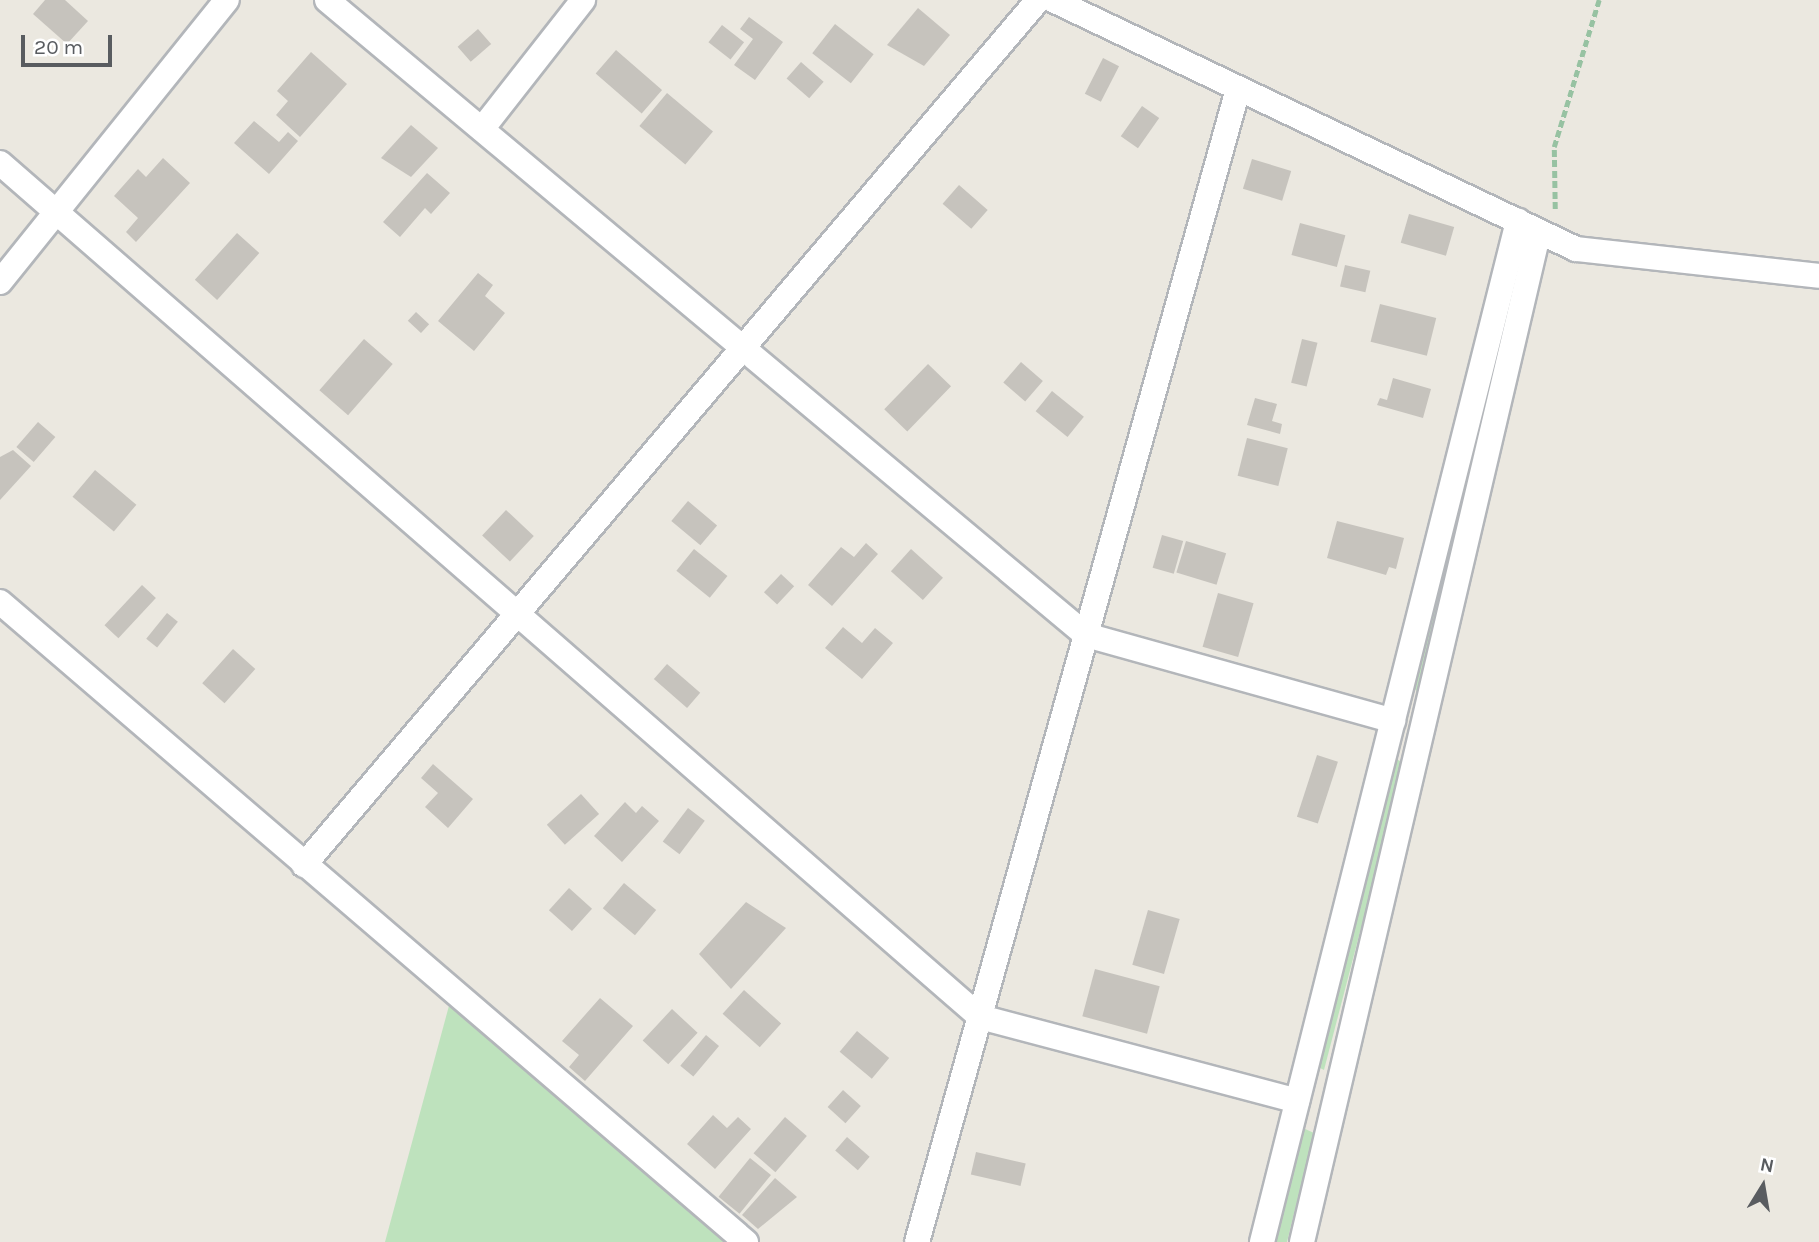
<!DOCTYPE html>
<style>
body{margin:0}
#map{position:relative;width:1819px;height:1242px;overflow:hidden;background:#ebe8e0;font-family:Karla,sans-serif}
div>[style]{position:absolute}
.green>*{inset:0;background:#bee2bd}
.building>*{inset:0;background:#c6c3bd;transform-origin:0 0}
.path>*{height:4.5px;margin-top:-2.25px;transform-origin:0;background:repeating-linear-gradient(90deg,#97c2a2 0 7px,transparent 0 10.5px)}
.roads{filter:drop-shadow(2px 0 #b3b6ba) drop-shadow(-2px 0 #b3b6ba) drop-shadow(0 2px #b3b6ba) drop-shadow(0 -2px #b3b6ba)}
.street>*{height:24px;margin:-12px;padding:0 12px;transform-origin:12px;border-radius:12px;background:#fff}
span{translate:-50% -50%;white-space:nowrap;text-align:center;line-height:1.15;-webkit-text-stroke:7px #fff;paint-order:stroke}
.north{position:absolute;left:1728px;top:1151px;width:70px;height:70px;-webkit-text-stroke:5px #fff;paint-order:stroke;rotate:11deg;font-size:19px;font-weight:700;line-height:28px;text-align:center;color:#595c60}
.north::after{content:'';display:block;margin:auto;width:24px;height:32px;background:#595c60;clip-path:polygon(50% 0,100% 100%,50% 72%,0 100%)}
.scale{position:absolute;left:21px;top:35px;width:91px;height:32px;box-sizing:border-box;border:4px solid #595c60;border-top:0;padding-left:9px;font-size:21px;line-height:24px;white-space:nowrap;color:#595c60;-webkit-text-stroke:5px #fff;paint-order:stroke}
</style>
<div id="map">
<div class="green">
<i style="clip-path:polygon(1527px 240px,1419px 690px,1417px 691px,1411px 686px)"></i>
<i style="clip-path:polygon(1394px 758px,1404px 763px,1324px 1070px,1318px 1067px)"></i>
<i style="clip-path:polygon(450px 1002px,734px 1242px,385px 1242px)"></i>
<i style="clip-path:polygon(1303px 1128px,1314px 1133px,1287px 1242px,1273px 1242px)"></i>
</div>
<div class="building">
<i style="clip-path:polygon(45px 0,65px 0,88px 21px,67px 44px,33px 14px)"></i>
<i style="clip-path:polygon(918px 8px,950px 35px,924px 66px,887px 45px)"></i>
<i style="clip-path:polygon(749px 17px,783px 42px,755px 80px,734px 65px,753px 39px,740px 29px)"></i>
<i style="left:835px;top:24px;width:49px;height:37px;rotate:38deg"></i>
<i style="left:722px;top:25px;width:28px;height:22px;rotate:38deg"></i>
<i style="left:478px;top:29px;width:20px;height:27px;rotate:49deg"></i>
<i style="left:616px;top:50px;width:61px;height:31px;rotate:41deg"></i>
<i style="clip-path:polygon(311px 52px,347px 84px,300px 137px,276px 115px,288px 101px,277px 91px)"></i>
<i style="left:1103px;top:58px;width:18px;height:40px;rotate:27deg"></i>
<i style="left:801px;top:62px;width:30px;height:22px;rotate:41deg"></i>
<i style="left:667px;top:93px;width:60px;height:43px;rotate:40deg"></i>
<i style="left:1142px;top:106px;width:21px;height:37px;rotate:35deg"></i>
<i style="clip-path:polygon(254px 121px,279px 142px,288px 132px,298px 141px,269px 174px,234px 143px)"></i>
<i style="clip-path:polygon(411px 125px,438px 148px,411px 177px,381px 158px)"></i>
<i style="clip-path:polygon(163px 158px,190px 183px,136px 242px,126px 232px,138px 218px,114px 196px,138px 169px,146px 177px)"></i>
<i style="left:1252px;top:159px;width:41px;height:31px;rotate:17deg"></i>
<i style="clip-path:polygon(427px 173px,450px 193px,431px 214px,425px 208px,400px 237px,383px 222px)"></i>
<i style="left:959px;top:185px;width:38px;height:25px;rotate:41deg"></i>
<i style="left:1409px;top:214px;width:47px;height:30px;rotate:16deg"></i>
<i style="left:1300px;top:223px;width:47px;height:33px;rotate:15deg"></i>
<i style="left:237px;top:233px;width:30px;height:63px;rotate:42deg"></i>
<i style="left:1345px;top:265px;width:26px;height:22px;rotate:13deg"></i>
<i style="clip-path:polygon(478px 273px,493px 285px,485px 296px,505px 313px,474px 351px,438px 321px)"></i>
<i style="left:1380px;top:304px;width:58px;height:39px;rotate:14deg"></i>
<i style="left:416px;top:312px;width:18px;height:12px;rotate:43deg"></i>
<i style="left:364px;top:339px;width:38px;height:68px;rotate:41deg"></i>
<i style="left:1302px;top:339px;width:16px;height:45px;rotate:14deg"></i>
<i style="left:1021px;top:362px;width:29px;height:27px;rotate:41deg"></i>
<i style="left:928px;top:364px;width:32px;height:63px;rotate:44deg"></i>
<i style="clip-path:polygon(1393px 378px,1431px 389px,1423px 418px,1377px 405px,1380px 398px,1387px 400px)"></i>
<i style="left:1052px;top:391px;width:41px;height:26px;rotate:39deg"></i>
<i style="clip-path:polygon(1255px 398px,1277px 404px,1272px 421px,1282px 424px,1280px 434px,1247px 425px)"></i>
<i style="left:38px;top:422px;width:23px;height:33px;rotate:41deg"></i>
<i style="left:1247px;top:438px;width:42px;height:39px;rotate:14deg"></i>
<i style="clip-path:polygon(13px 450px,31px 466px,0 500px,0 457px)"></i>
<i style="left:95px;top:470px;width:54px;height:35px;rotate:40deg"></i>
<i style="left:688px;top:501px;width:38px;height:26px;rotate:40deg"></i>
<i style="left:506px;top:510px;width:38px;height:35px;rotate:43deg"></i>
<i style="clip-path:polygon(1337px 521px,1404px 538px,1396px 569px,1389px 567px,1386px 575px,1327px 558px)"></i>
<i style="left:1162px;top:535px;width:22px;height:34px;rotate:16deg"></i>
<i style="left:1186px;top:541px;width:42px;height:33px;rotate:17deg"></i>
<i style="clip-path:polygon(866px 543px,878px 554px,832px 606px,808px 585px,841px 547px,854px 557px)"></i>
<i style="left:694px;top:549px;width:43px;height:28px;rotate:39deg"></i>
<i style="left:911px;top:549px;width:43px;height:30px;rotate:42deg"></i>
<i style="left:781px;top:574px;width:18px;height:25px;rotate:43deg"></i>
<i style="left:142px;top:585px;width:19px;height:55px;rotate:43deg"></i>
<i style="left:1218px;top:593px;width:37px;height:56px;rotate:16deg"></i>
<i style="left:167px;top:613px;width:14px;height:33px;rotate:39deg"></i>
<i style="clip-path:polygon(843px 627px,862px 643px,875px 628px,893px 643px,862px 679px,825px 648px)"></i>
<i style="left:233px;top:649px;width:30px;height:46px;rotate:42deg"></i>
<i style="left:667px;top:664px;width:44px;height:20px;rotate:41deg"></i>
<i style="left:1317px;top:755px;width:22px;height:65px;rotate:18deg"></i>
<i style="clip-path:polygon(433px 764px,473px 799px,448px 828px,425px 807px,438px 793px,421px 778px)"></i>
<i style="left:581px;top:794px;width:27px;height:46px;rotate:48deg"></i>
<i style="clip-path:polygon(625px 802px,636px 813px,642px 806px,659px 821px,622px 862px,594px 836px)"></i>
<i style="left:688px;top:808px;width:21px;height:42px;rotate:37deg"></i>
<i style="left:624px;top:883px;width:42px;height:33px;rotate:40deg"></i>
<i style="left:569px;top:888px;width:31px;height:30px;rotate:42deg"></i>
<i style="clip-path:polygon(746px 902px,786px 928px,731px 989px,699px 954px)"></i>
<i style="left:1148px;top:910px;width:33px;height:57px;rotate:16deg"></i>
<i style="left:1095px;top:969px;width:67px;height:49px;rotate:15deg"></i>
<i style="left:744px;top:990px;width:50px;height:32px;rotate:42deg"></i>
<i style="clip-path:polygon(600px 998px,633px 1026px,585px 1081px,569px 1067px,579px 1055px,562px 1041px)"></i>
<i style="left:672px;top:1009px;width:35px;height:43px;rotate:43deg"></i>
<i style="left:857px;top:1031px;width:42px;height:27px;rotate:40deg"></i>
<i style="left:706px;top:1035px;width:17px;height:40px;rotate:40deg"></i>
<i style="left:843px;top:1090px;width:24px;height:23px;rotate:42deg"></i>
<i style="clip-path:polygon(713px 1115px,727px 1128px,738px 1117px,751px 1129px,715px 1169px,687px 1144px)"></i>
<i style="left:785px;top:1117px;width:29px;height:48px;rotate:41deg"></i>
<i style="left:847px;top:1137px;width:30px;height:18px;rotate:41deg"></i>
<i style="left:976px;top:1152px;width:51px;height:23px;rotate:13deg"></i>
<i style="left:750px;top:1158px;width:27px;height:50px;rotate:39deg"></i>
<i style="clip-path:polygon(775px 1178px,797px 1197px,758px 1229px,742px 1215px)"></i>
</div>
<div class="path">
<i style="left:1555px;top:209px;width:62px;rotate:-90.9deg"></i>
<i style="left:1554px;top:147px;width:154px;rotate:-73deg"></i>
</div>
<div class="roads">
<div class="street">
<i style="left:327px;top:0;width:990px;rotate:39.92deg"></i>
<i style="left:1086px;top:635px;width:319px;rotate:15.6deg"></i>
<i style="left:1053px;top:0;width:579px;rotate:25.46deg"></i>
<i style="left:1576px;top:249px;width:244px;rotate:6.3deg"></i>
<i style="left:482px;top:129px;width:164px;rotate:-51.9deg"></i>
<i style="left:0;top:163px;width:1300px;rotate:41.07deg"></i>
<i style="left:980px;top:1017px;width:328px;rotate:14.8deg"></i>
<i style="left:0;top:282px;width:362px;rotate:-51.2deg"></i>
<i style="left:0;top:602px;width:983px;rotate:40.63deg"></i>
<i style="left:304px;top:865px;width:1134px;rotate:-49.68deg"></i>
<i style="left:917px;top:1242px;width:1197px;rotate:-74.44deg"></i>
<i style="left:1262px;top:1242px;width:1053px;rotate:-75.92deg"></i>
<i style="left:1302px;top:1242px;width:1038px;rotate:-76.81deg"></i>
</div>
</div>
<div class="north">N</div>
<div class="scale">20 m</div>
</div>
